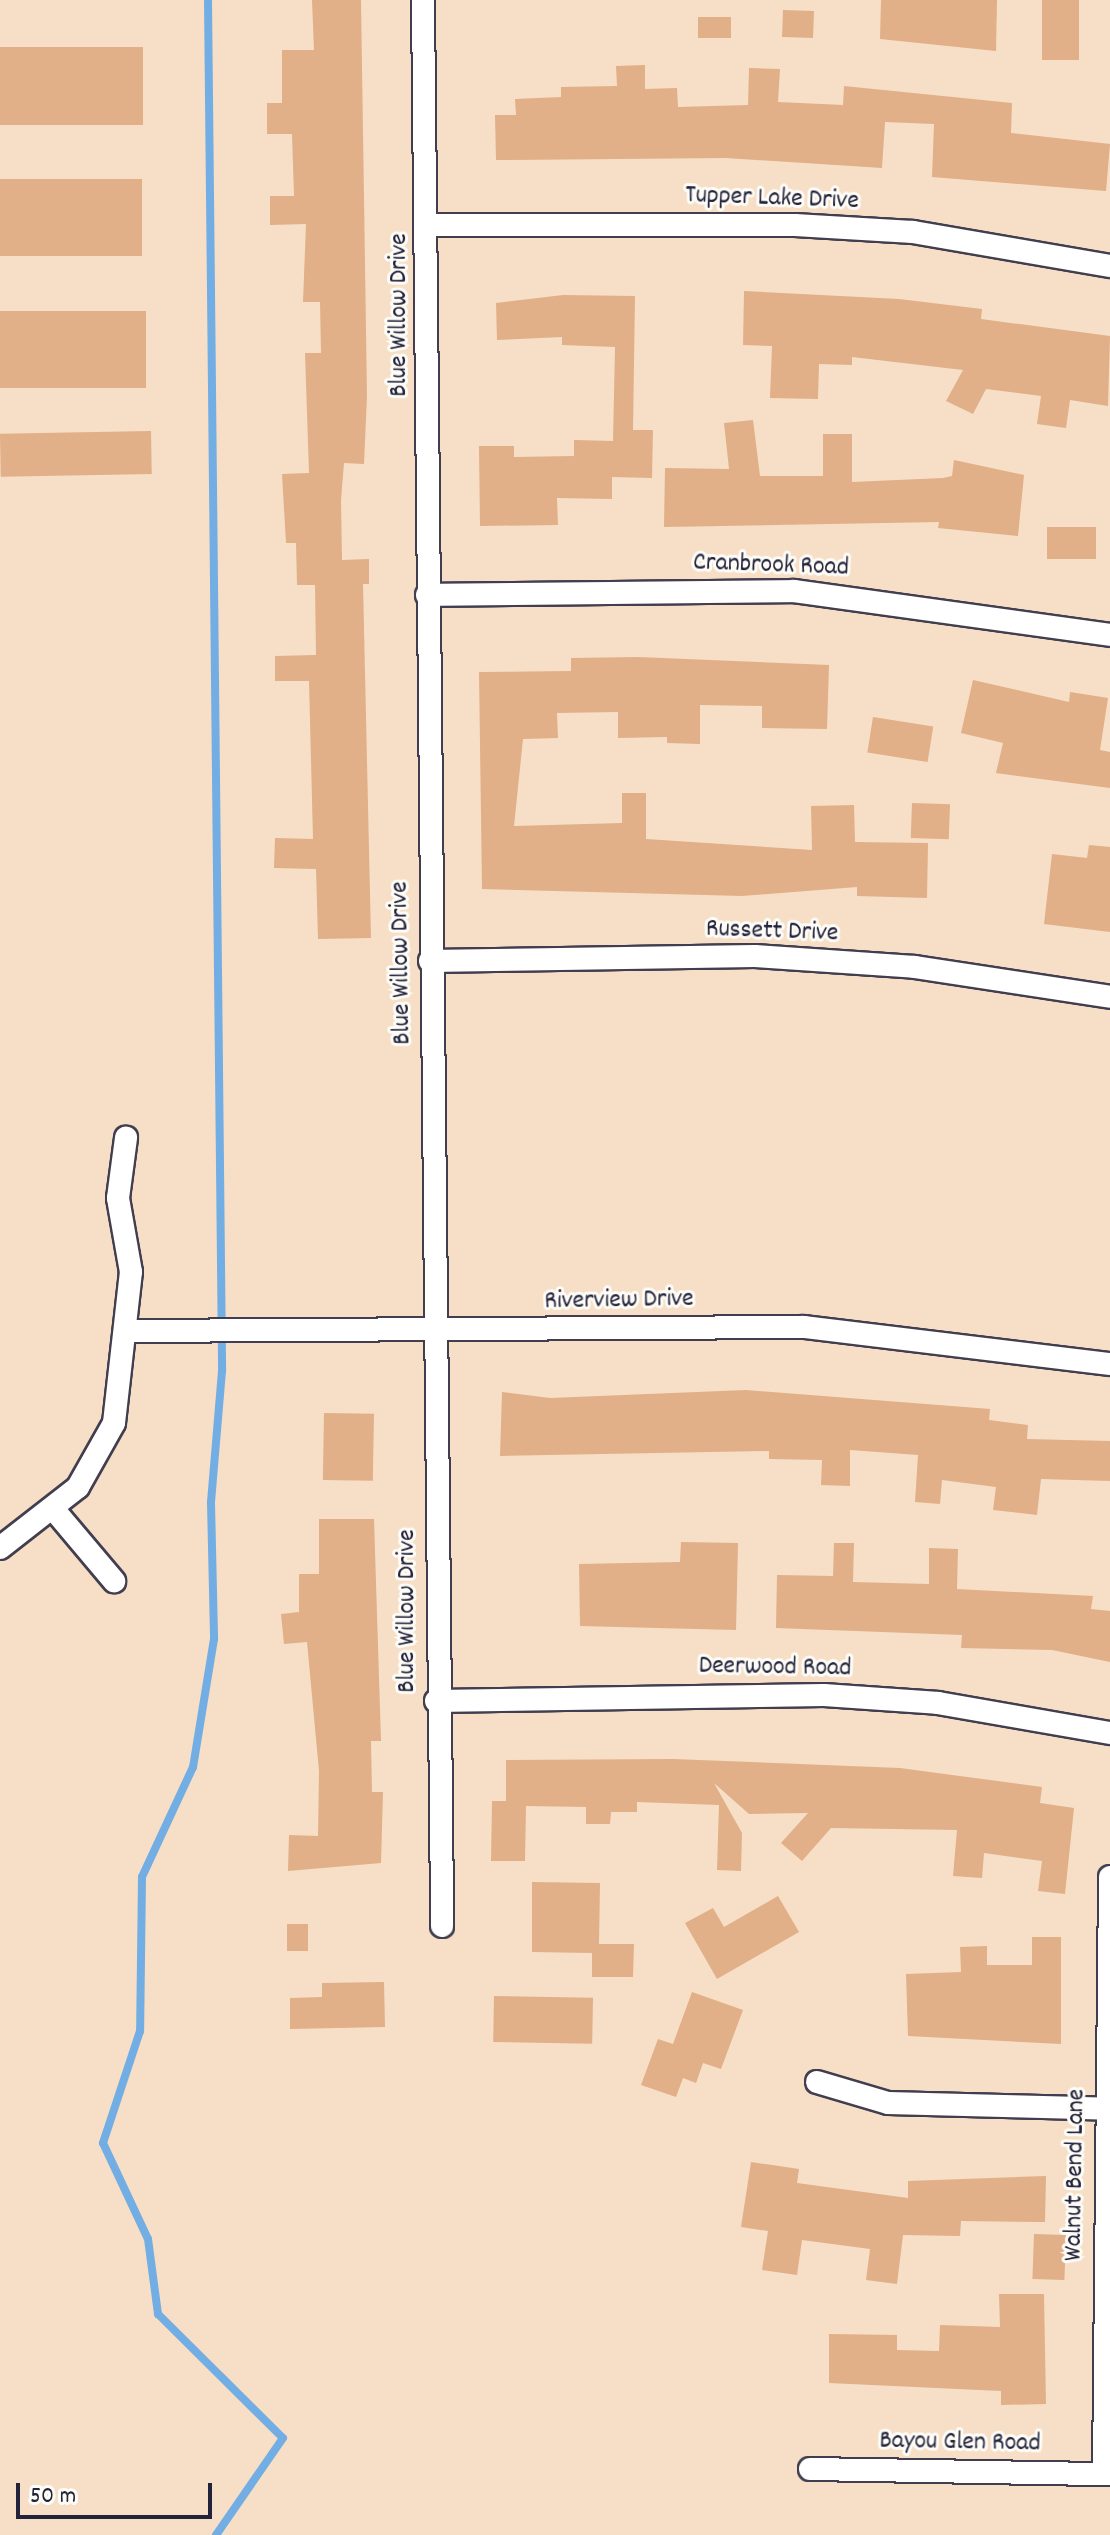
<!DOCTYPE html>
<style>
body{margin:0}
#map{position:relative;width:1110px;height:2535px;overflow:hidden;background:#f6dfc6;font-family:Dekko,sans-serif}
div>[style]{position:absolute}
.stream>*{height:8px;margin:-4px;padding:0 4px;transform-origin:4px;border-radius:4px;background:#72aee4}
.building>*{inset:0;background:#e1af88;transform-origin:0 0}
.roads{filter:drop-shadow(2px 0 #423e50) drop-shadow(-2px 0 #423e50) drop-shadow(0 2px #423e50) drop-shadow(0 -2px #423e50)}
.minor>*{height:22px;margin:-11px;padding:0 11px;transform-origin:11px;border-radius:11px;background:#fff}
span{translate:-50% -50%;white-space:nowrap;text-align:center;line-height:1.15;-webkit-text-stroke:6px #fdfcf7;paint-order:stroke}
.street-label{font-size:26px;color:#22223b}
.scale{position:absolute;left:16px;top:2483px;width:196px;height:36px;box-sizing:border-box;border:4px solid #22223b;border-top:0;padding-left:10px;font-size:24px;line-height:28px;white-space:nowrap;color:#22223b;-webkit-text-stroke:6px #fdfcf7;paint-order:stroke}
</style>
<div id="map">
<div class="stream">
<i style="left:208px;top:0;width:1371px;rotate:89.41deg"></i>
<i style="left:222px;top:1371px;width:132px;rotate:94.8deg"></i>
<i style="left:211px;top:1503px;width:136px;rotate:88.7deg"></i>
<i style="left:214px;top:1639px;width:130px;rotate:99.3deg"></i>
<i style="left:193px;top:1767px;width:121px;rotate:114.9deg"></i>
<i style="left:142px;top:1877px;width:154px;rotate:90.7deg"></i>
<i style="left:140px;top:2031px;width:118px;rotate:108.3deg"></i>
<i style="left:103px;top:2143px;width:106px;rotate:64.9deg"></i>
<i style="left:148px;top:2239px;width:76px;rotate:82.4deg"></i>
<i style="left:158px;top:2314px;width:176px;rotate:44.8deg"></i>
<i style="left:283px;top:2438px;width:118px;rotate:124.6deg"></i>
</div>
<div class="building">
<i style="clip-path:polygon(312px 0,361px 0,367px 396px,364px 464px,344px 463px,341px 500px,342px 560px,369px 559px,369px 584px,363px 584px,371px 938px,318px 939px,316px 869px,274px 868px,275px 838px,313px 839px,309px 681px,275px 681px,275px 656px,316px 655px,315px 585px,297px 585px,296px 543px,286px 543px,282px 474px,309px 473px,305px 353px,321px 353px,320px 302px,303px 302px,306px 224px,270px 225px,270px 196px,294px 196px,292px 134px,267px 134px,267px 103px,282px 103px,282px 50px,314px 50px)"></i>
<i style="clip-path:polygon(881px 0,997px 0,996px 51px,880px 39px)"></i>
<i style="left:1042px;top:0;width:37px;height:60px"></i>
<i style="left:783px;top:10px;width:31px;height:27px;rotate:2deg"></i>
<i style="left:698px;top:17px;width:33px;height:21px"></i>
<i style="left:0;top:47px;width:143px;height:78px"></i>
<i style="clip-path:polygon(645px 65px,645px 89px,677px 88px,678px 107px,748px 105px,749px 68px,780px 69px,778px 102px,843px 105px,844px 86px,1012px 103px,1011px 133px,1110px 144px,1106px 191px,932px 177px,934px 124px,885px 122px,882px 168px,725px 158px,496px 160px,495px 115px,516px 115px,515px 99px,561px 97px,561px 87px,617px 86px,616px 66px)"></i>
<i style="left:0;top:179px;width:142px;height:77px"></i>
<i style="clip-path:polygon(744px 291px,899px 299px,982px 309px,981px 319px,1110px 336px,1108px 406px,1070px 400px,1066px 428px,1037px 424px,1041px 396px,986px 389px,973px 414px,946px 401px,963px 370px,852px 357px,852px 365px,819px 364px,818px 399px,770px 398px,772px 346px,743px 345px)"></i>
<i style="clip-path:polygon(563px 295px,635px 296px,633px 430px,653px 430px,652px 478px,612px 477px,612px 499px,557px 498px,558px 525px,480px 526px,479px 446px,514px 446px,514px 457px,574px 456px,574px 440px,613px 441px,615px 347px,562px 345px,562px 337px,497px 340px,496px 303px)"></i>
<i style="left:0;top:311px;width:146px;height:77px"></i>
<i style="clip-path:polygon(753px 420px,760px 476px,823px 476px,823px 434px,852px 434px,852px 482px,943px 478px,952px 476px,954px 460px,1024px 475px,1018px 536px,938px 528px,939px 522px,664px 527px,665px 468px,729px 469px,724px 423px)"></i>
<i style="left:151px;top:431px;width:43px;height:151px;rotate:89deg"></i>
<i style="left:1096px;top:527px;width:32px;height:49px;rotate:90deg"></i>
<i style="clip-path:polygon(638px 657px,829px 665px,827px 729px,762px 728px,762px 706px,700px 705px,700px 744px,667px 743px,667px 737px,618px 738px,618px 712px,557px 713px,558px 738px,523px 739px,514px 826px,622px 823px,622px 793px,646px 793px,646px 839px,812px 850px,811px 806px,854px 805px,855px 842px,928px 843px,927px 898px,857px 896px,857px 887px,742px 896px,482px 889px,479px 672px,571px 671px,571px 658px)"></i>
<i style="clip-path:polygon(973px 680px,1069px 702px,1070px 692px,1108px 698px,1100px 750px,1110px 752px,1110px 788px,996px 773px,1003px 743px,961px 733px)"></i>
<i style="left:873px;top:717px;width:61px;height:36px;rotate:9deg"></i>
<i style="left:912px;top:803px;width:38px;height:35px;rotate:2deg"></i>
<i style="clip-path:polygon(1089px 845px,1110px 847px,1110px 932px,1044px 924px,1052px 854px,1087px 858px)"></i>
<i style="clip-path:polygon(746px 1390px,990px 1409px,989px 1420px,1028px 1425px,1027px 1439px,1110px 1441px,1110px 1481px,1041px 1479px,1037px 1515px,993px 1510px,996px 1487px,942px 1480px,940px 1504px,915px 1502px,918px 1455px,850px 1450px,850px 1486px,821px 1485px,822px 1460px,769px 1459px,769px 1451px,500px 1456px,502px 1392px,550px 1398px)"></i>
<i style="left:324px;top:1413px;width:50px;height:67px;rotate:1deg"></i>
<i style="clip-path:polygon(319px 1519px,374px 1519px,381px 1741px,371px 1741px,372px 1792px,383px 1792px,381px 1863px,288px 1871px,289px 1835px,318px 1836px,319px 1771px,307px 1642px,284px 1644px,281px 1614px,299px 1612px,299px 1574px,319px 1574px)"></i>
<i style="clip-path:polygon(681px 1542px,738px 1543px,736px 1630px,580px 1626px,579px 1564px,680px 1562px)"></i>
<i style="clip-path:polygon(834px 1543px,854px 1543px,853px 1582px,929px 1584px,929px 1548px,958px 1549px,957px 1589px,1093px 1596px,1091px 1609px,1110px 1611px,1110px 1662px,1052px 1650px,961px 1648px,962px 1635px,776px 1628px,777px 1575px,833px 1576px)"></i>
<i style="clip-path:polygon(673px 1759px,900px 1768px,1042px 1787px,1040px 1803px,1074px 1808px,1065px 1894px,1038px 1891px,1042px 1861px,984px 1853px,982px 1878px,953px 1876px,957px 1830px,831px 1828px,802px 1861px,781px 1843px,808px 1813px,749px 1814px,714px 1783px,742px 1833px,741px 1871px,717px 1870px,719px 1805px,637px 1802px,637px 1812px,611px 1812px,610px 1824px,586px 1824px,586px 1807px,526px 1806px,525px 1861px,491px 1861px,492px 1801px,506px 1801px,506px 1760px)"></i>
<i style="clip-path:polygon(532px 1882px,600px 1883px,599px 1944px,634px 1944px,633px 1977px,592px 1977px,592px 1953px,532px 1952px)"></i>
<i style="clip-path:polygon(778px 1896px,799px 1932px,717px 1979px,685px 1923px,713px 1908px,724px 1927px)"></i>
<i style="left:287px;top:1924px;width:21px;height:27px"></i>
<i style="clip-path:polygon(1032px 1937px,1061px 1937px,1061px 2044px,908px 2036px,906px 1974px,961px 1972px,960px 1947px,987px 1946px,987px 1965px,1032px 1965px)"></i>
<i style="clip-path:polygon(384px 1982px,385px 2027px,290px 2029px,290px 1998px,322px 1997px,322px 1983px)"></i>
<i style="clip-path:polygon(692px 1992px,743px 2010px,721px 2069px,703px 2063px,696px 2083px,683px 2078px,676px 2097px,641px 2085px,658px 2039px,673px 2044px)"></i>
<i style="left:494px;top:1996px;width:99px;height:46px;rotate:1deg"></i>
<i style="clip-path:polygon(751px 2162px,799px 2169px,797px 2183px,908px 2198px,908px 2181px,1046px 2176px,1045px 2222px,961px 2221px,960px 2236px,903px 2235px,897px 2284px,866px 2280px,870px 2249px,802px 2240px,797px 2275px,762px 2270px,768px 2231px,741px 2227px)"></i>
<i style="left:1034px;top:2234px;width:32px;height:45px;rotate:2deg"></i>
<i style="clip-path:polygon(999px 2294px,1044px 2294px,1046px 2404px,1001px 2405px,1001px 2391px,829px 2383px,829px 2334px,897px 2335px,897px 2350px,939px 2351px,940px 2325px,1000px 2327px)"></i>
</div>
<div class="roads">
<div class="minor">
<i style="left:423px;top:0;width:1926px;rotate:89.43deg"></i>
<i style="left:429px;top:225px;width:366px"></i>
<i style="left:795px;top:225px;width:118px;rotate:3.4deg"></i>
<i style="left:913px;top:232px;width:200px;rotate:9.8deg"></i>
<i style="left:427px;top:595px;width:367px;rotate:-0.6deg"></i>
<i style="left:794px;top:591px;width:319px;rotate:7.9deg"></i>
<i style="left:430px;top:961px;width:325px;rotate:-0.9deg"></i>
<i style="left:755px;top:956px;width:160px;rotate:3.9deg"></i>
<i style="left:915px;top:967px;width:197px;rotate:8.7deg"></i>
<i style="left:126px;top:1331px;width:678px;rotate:-0.34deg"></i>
<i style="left:804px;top:1327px;width:308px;rotate:6.9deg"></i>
<i style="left:55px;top:1511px;width:92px;rotate:49.9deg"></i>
<i style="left:0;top:1548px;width:99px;rotate:-38deg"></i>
<i style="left:78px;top:1487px;width:73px;rotate:-60.6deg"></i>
<i style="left:114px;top:1423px;width:152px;rotate:-83.6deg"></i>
<i style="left:131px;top:1272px;width:75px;rotate:-100deg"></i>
<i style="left:118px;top:1198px;width:61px;rotate:-82.4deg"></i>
<i style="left:436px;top:1701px;width:388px;rotate:-0.9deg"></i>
<i style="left:824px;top:1695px;width:114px;rotate:4deg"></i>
<i style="left:938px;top:1703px;width:175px;rotate:9.9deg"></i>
<i style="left:817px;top:2082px;width:74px;rotate:16.5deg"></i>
<i style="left:888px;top:2103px;width:222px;rotate:1.5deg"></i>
<i style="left:810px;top:2469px;width:300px;rotate:1deg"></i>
<i style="left:1104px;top:2474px;width:597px;rotate:-89.42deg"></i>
</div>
</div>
<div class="street-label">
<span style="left:772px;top:199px;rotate:2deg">Tupper Lake Drive</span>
<span style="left:400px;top:315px;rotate:-90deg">Blue Willow Drive</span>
<span style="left:771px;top:566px;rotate:2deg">Cranbrook Road</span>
<span style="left:772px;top:932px;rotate:2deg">Russett Drive</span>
<span style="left:402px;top:963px;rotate:-91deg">Blue Willow Drive</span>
<span style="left:619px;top:1301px;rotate:-1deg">Riverview Drive</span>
<span style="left:408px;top:1611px;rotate:-90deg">Blue Willow Drive</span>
<span style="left:775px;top:1668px;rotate:1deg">Deerwood Road</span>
<span style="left:1076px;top:2175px;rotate:-89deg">Walnut Bend Lane</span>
<span style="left:960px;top:2443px;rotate:1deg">Bayou Glen Road</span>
</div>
<div class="scale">50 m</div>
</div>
